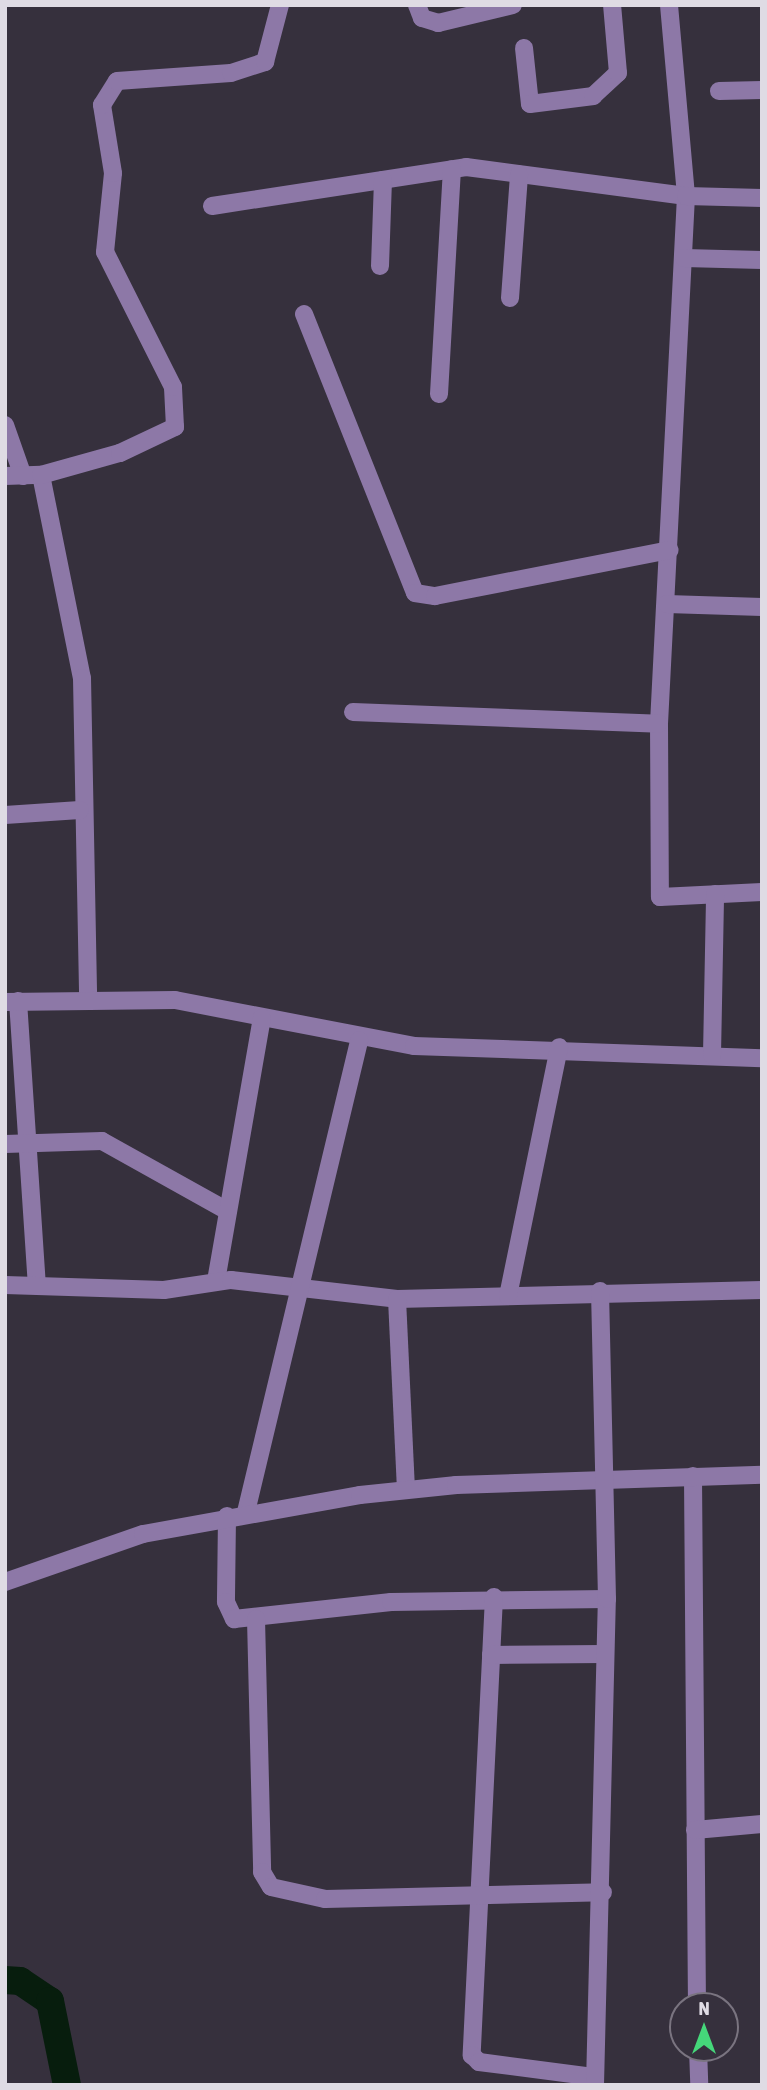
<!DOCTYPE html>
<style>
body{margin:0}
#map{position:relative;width:767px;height:2090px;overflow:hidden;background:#36303d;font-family:"Asap Condensed",sans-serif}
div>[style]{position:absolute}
.river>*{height:28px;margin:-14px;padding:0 14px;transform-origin:14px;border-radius:14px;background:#071d0d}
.minor>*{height:18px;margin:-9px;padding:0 9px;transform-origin:9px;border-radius:9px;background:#8d78a7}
span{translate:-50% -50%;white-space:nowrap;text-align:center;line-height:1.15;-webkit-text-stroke:7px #36303d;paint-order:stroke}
.frame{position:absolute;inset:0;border:7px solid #dfdbe4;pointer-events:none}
.north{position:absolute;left:669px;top:1992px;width:70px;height:70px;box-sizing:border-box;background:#36303d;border:2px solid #7a7480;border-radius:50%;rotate:0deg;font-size:19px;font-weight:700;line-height:28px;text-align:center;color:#dfdbe4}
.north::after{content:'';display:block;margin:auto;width:24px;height:32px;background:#45d77a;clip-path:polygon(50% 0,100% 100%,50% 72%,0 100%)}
</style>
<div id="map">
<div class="river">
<i style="left:5px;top:1980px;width:15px;rotate:4deg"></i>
<i style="left:20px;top:1981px;width:36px;rotate:34deg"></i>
<i style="left:50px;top:2001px;width:86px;rotate:78.6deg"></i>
</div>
<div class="minor">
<i style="left:417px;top:5px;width:14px;rotate:69deg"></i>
<i style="left:422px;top:18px;width:17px;rotate:17deg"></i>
<i style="left:438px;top:23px;width:77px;rotate:-13.5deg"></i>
<i style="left:669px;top:5px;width:192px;rotate:84.9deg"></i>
<i style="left:686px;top:196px;width:529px;rotate:92.93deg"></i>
<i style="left:659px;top:724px;width:173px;rotate:89.7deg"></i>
<i style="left:660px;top:897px;width:102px;rotate:-2.8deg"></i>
<i style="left:524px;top:48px;width:56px;rotate:83.9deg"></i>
<i style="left:530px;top:104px;width:64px;rotate:-7.2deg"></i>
<i style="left:593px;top:96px;width:34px;rotate:-43deg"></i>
<i style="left:618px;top:73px;width:68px;rotate:-95deg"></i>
<i style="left:719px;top:91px;width:43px;rotate:-1.3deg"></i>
<i style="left:212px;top:206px;width:257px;rotate:-8.7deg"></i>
<i style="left:466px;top:167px;width:222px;rotate:7.5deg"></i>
<i style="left:686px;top:196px;width:76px;rotate:1.5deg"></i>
<i style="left:684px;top:258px;width:78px;rotate:1.5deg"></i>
<i style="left:380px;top:266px;width:86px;rotate:-88deg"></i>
<i style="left:510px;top:298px;width:124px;rotate:-85.8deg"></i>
<i style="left:304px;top:314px;width:300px;rotate:68.3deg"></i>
<i style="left:415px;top:593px;width:20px;rotate:9deg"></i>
<i style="left:435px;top:596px;width:239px;rotate:-11.1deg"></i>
<i style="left:439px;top:394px;width:225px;rotate:-86.7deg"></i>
<i style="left:5px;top:425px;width:54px;rotate:70.6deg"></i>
<i style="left:41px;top:475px;width:207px;rotate:78.6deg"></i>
<i style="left:82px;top:678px;width:322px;rotate:88.9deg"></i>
<i style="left:5px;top:476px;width:36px;rotate:-2deg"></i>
<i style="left:41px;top:475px;width:82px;rotate:-15.6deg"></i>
<i style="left:120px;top:453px;width:61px;rotate:-25.3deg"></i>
<i style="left:175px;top:427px;width:40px;rotate:-92.9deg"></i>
<i style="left:173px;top:387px;width:151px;rotate:-116.7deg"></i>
<i style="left:105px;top:252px;width:79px;rotate:-84.2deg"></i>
<i style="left:113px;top:173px;width:69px;rotate:-99.2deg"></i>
<i style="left:102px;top:105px;width:28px;rotate:-58deg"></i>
<i style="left:117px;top:81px;width:114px;rotate:-4deg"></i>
<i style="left:231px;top:73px;width:36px;rotate:-18deg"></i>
<i style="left:265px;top:62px;width:59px;rotate:-75.3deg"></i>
<i style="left:667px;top:604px;width:95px;rotate:1.8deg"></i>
<i style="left:353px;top:712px;width:306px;rotate:2.2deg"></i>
<i style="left:5px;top:815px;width:75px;rotate:-3.8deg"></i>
<i style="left:18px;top:1001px;width:285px;rotate:86.2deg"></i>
<i style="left:5px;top:1002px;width:170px;rotate:-0.7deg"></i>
<i style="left:175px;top:1000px;width:243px;rotate:10.9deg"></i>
<i style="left:414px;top:1046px;width:348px;rotate:2deg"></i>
<i style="left:712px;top:1055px;width:161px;rotate:-88.9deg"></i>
<i style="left:5px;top:1144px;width:97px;rotate:-1.8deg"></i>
<i style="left:102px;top:1141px;width:144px;rotate:29.1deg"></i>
<i style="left:216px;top:1281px;width:267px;rotate:-80.1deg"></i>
<i style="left:5px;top:1285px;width:159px;rotate:1.8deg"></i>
<i style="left:164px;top:1290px;width:68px;rotate:-8.5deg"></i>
<i style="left:231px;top:1280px;width:167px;rotate:6.5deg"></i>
<i style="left:397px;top:1299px;width:365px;rotate:-1.4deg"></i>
<i style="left:508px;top:1296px;width:254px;rotate:-78.4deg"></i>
<i style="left:397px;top:1299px;width:191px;rotate:87.3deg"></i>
<i style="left:693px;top:1476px;width:530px;rotate:89.57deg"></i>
<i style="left:246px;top:1512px;width:485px;rotate:-76.5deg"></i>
<i style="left:227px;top:1516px;width:86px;rotate:90.7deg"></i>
<i style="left:226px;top:1602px;width:19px;rotate:65deg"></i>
<i style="left:234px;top:1619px;width:158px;rotate:-6.2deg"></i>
<i style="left:391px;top:1602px;width:216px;rotate:-0.8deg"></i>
<i style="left:5px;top:1582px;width:146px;rotate:-19.2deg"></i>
<i style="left:143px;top:1534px;width:220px;rotate:-10.2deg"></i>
<i style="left:360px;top:1495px;width:97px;rotate:-5.9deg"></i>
<i style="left:456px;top:1485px;width:306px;rotate:-1.9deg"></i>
<i style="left:494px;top:1597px;width:459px;rotate:92.8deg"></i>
<i style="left:472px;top:2055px;width:10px;rotate:45deg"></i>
<i style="left:479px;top:2062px;width:117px;rotate:7.4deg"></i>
<i style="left:256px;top:1619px;width:253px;rotate:88.6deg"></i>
<i style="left:262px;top:1872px;width:17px;rotate:59deg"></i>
<i style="left:271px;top:1887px;width:55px;rotate:12.5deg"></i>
<i style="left:325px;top:1899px;width:278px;rotate:-1.4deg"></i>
<i style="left:491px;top:1655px;width:113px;rotate:-0.5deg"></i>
<i style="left:695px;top:1830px;width:67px;rotate:-5.1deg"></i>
<i style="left:698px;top:2048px;width:37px;rotate:88deg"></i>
<i style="left:595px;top:2085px;width:486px;rotate:-88.6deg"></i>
<i style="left:607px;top:1599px;width:308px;rotate:-91.3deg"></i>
</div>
<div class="frame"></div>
<div class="north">N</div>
</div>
